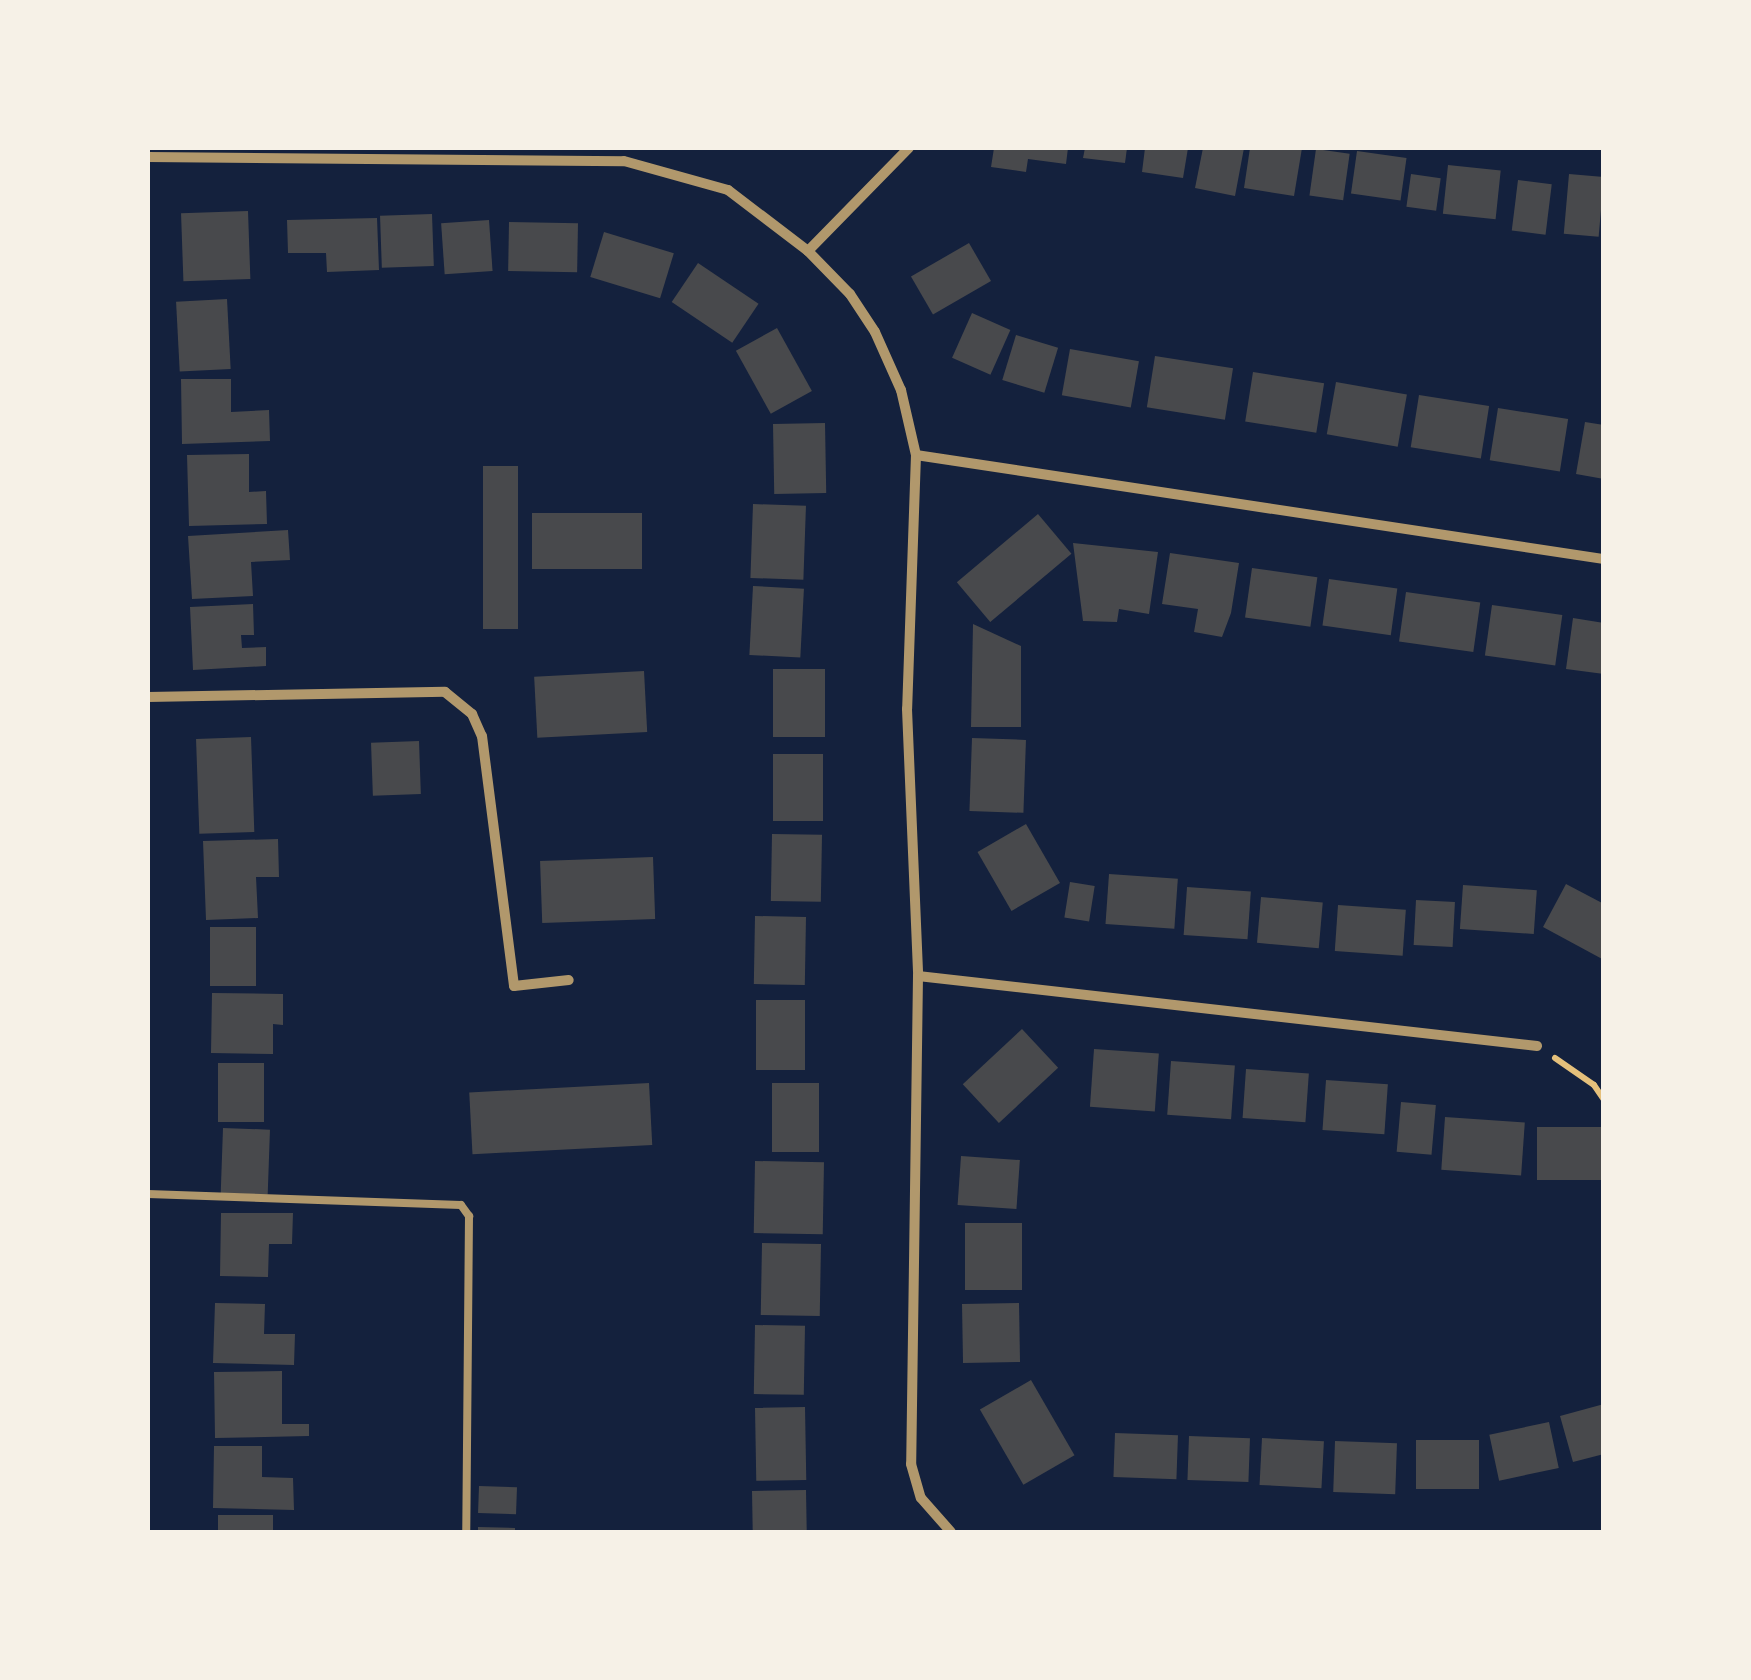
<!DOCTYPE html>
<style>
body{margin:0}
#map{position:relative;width:1751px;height:1680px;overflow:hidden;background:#14213d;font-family:"Titillium Web",sans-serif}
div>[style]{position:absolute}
.building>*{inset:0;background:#48494c;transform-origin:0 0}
.path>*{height:6px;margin:-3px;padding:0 3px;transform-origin:3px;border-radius:3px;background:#e5c07b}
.service>*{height:8px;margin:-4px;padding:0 4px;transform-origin:4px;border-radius:4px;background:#b1986c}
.minor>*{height:10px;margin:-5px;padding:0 5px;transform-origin:5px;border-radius:5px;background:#b1986c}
span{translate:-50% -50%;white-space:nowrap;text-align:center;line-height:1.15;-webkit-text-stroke:8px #f6f1e7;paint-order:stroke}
.frame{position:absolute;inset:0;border:150px solid #f6f1e7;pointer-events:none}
</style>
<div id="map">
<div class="building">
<i style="clip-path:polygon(994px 148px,1068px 148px,1066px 164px,1028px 159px,1026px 172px,991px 167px)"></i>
<i style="clip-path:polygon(1085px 148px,1127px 148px,1125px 163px,1083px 158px)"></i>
<i style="clip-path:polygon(1145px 148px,1188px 148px,1183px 178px,1142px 172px)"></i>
<i style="clip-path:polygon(1203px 148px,1244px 148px,1235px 196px,1195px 188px)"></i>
<i style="clip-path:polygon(1250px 148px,1302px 148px,1294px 196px,1244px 188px)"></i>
<i style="left:1316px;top:149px;width:34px;height:47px;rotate:8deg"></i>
<i style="left:1357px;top:151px;width:50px;height:43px;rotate:8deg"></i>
<i style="left:1448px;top:165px;width:53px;height:49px;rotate:6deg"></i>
<i style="left:1411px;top:174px;width:30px;height:33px;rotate:8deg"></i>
<i style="left:1569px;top:174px;width:35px;height:60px;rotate:5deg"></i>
<i style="left:1518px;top:180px;width:34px;height:51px;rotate:7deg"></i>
<i style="left:248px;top:211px;width:68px;height:67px;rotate:88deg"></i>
<i style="left:432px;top:214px;width:52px;height:52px;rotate:88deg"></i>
<i style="clip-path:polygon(377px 218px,379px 270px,327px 272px,326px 253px,288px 253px,287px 220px)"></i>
<i style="left:489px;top:220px;width:51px;height:48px;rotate:86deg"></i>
<i style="left:509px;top:222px;width:69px;height:49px;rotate:1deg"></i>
<i style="left:604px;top:232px;width:73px;height:47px;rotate:17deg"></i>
<i style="left:969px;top:243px;width:44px;height:67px;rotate:60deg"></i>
<i style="left:698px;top:263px;width:73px;height:47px;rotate:34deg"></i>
<i style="left:227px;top:299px;width:70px;height:51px;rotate:87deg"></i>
<i style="left:972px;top:313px;width:42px;height:49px;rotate:24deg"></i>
<i style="left:777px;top:328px;width:72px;height:47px;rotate:61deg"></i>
<i style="left:1016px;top:335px;width:44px;height:47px;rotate:17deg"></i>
<i style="left:1070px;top:349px;width:70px;height:47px;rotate:10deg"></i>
<i style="left:1155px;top:356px;width:79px;height:52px;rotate:9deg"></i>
<i style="left:1253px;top:372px;width:72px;height:50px;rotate:9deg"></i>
<i style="clip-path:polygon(181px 379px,231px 379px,231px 412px,269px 410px,270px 441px,182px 444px)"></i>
<i style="left:1336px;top:382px;width:72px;height:53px;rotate:10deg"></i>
<i style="left:1419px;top:395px;width:71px;height:53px;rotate:9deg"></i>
<i style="left:1498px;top:408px;width:71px;height:53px;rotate:9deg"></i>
<i style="clip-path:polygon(1585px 422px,1604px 425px,1604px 479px,1576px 474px)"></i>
<i style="left:825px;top:423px;width:70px;height:52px;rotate:89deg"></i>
<i style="clip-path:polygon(249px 454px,249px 492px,266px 491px,267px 524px,189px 526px,187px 455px)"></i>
<i style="left:483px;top:466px;width:35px;height:163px"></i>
<i style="left:753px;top:504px;width:53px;height:74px;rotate:2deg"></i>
<i style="left:532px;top:513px;width:110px;height:56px"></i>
<i style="left:1038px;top:514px;width:52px;height:106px;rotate:50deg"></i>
<i style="clip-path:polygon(288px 530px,290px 560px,251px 562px,253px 596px,192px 599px,188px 536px)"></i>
<i style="clip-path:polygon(1073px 543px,1158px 552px,1149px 614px,1119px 609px,1117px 622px,1083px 621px)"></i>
<i style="clip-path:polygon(1170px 553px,1239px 563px,1231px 613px,1222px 637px,1194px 632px,1198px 609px,1162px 604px)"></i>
<i style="left:1252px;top:568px;width:66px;height:50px;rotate:8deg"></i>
<i style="left:1329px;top:579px;width:69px;height:47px;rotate:8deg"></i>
<i style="left:753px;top:586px;width:51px;height:69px;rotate:3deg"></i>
<i style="left:1406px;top:592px;width:75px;height:50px;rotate:8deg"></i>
<i style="clip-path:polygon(253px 604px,254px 635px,241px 635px,242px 648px,266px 647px,266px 666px,193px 670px,190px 607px)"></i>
<i style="left:1492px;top:605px;width:71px;height:51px;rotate:8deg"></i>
<i style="clip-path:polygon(1573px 618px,1604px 623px,1604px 674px,1566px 669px)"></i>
<i style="clip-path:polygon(973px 624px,1021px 646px,1021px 727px,971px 727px)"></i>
<i style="left:773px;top:669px;width:52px;height:68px"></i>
<i style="left:644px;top:671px;width:61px;height:110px;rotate:87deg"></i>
<i style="left:251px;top:737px;width:95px;height:55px;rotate:88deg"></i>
<i style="left:972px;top:738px;width:54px;height:73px;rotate:2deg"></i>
<i style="left:419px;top:741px;width:53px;height:48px;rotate:88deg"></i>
<i style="left:773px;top:754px;width:50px;height:67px"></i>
<i style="left:1026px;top:824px;width:68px;height:56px;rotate:60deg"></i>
<i style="left:772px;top:834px;width:50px;height:67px;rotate:1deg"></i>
<i style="clip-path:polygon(278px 839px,279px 877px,256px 877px,258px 918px,206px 920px,203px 841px)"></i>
<i style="left:653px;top:857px;width:62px;height:113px;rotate:88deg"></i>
<i style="left:1109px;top:874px;width:69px;height:50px;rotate:4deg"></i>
<i style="left:1070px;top:882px;width:25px;height:36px;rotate:9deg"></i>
<i style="clip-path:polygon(1566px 884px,1604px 904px,1604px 960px,1543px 927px)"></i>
<i style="left:1463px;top:885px;width:74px;height:44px;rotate:4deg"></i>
<i style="left:1187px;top:887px;width:64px;height:48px;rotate:4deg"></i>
<i style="left:1261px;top:897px;width:62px;height:46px;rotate:5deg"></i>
<i style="left:1416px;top:900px;width:39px;height:45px;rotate:3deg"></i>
<i style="left:1338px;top:905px;width:68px;height:46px;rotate:4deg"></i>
<i style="left:755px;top:916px;width:51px;height:68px;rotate:1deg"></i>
<i style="left:210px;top:927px;width:46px;height:59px"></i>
<i style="clip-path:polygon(212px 993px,283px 994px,283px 1025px,273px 1024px,273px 1054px,211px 1053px)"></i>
<i style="left:756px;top:1000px;width:49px;height:70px"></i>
<i style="left:1022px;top:1029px;width:53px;height:81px;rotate:47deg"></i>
<i style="left:1094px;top:1049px;width:65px;height:58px;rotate:4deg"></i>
<i style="left:1171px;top:1061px;width:64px;height:54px;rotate:4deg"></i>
<i style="left:218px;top:1063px;width:46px;height:59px"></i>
<i style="left:1246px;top:1069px;width:63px;height:49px;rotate:4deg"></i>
<i style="left:1326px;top:1080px;width:62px;height:50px;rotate:4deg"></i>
<i style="left:649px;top:1083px;width:62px;height:180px;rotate:87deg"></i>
<i style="left:772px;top:1083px;width:47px;height:69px"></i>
<i style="left:1401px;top:1102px;width:35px;height:50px;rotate:5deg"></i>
<i style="left:1445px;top:1117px;width:80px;height:53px;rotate:4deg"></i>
<i style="left:1604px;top:1127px;width:53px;height:67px;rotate:90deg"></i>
<i style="left:223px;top:1128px;width:47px;height:65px;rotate:2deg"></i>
<i style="left:961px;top:1156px;width:59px;height:49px;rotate:4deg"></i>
<i style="left:755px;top:1161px;width:69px;height:72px;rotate:1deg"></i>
<i style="clip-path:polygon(221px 1213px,293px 1213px,292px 1244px,269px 1244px,268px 1277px,220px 1276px)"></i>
<i style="left:965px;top:1223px;width:57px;height:67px"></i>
<i style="left:762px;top:1243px;width:59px;height:72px;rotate:1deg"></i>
<i style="clip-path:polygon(215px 1303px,265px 1304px,264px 1334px,295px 1334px,294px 1365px,213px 1363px)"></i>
<i style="left:1019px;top:1303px;width:59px;height:57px;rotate:89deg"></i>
<i style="left:755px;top:1325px;width:50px;height:69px;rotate:1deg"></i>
<i style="clip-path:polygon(282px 1371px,282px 1424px,309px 1424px,309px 1436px,215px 1438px,214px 1372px)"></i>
<i style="left:1031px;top:1380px;width:87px;height:59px;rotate:60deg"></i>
<i style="clip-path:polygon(1604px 1404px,1604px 1454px,1573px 1462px,1560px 1416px)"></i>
<i style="left:805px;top:1407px;width:73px;height:50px;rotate:89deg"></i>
<i style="left:1549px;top:1422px;width:47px;height:61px;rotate:78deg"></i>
<i style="left:1115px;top:1433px;width:63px;height:44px;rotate:2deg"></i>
<i style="left:1189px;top:1436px;width:61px;height:44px;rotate:2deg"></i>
<i style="left:1262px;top:1438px;width:62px;height:47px;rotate:3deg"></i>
<i style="left:1479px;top:1440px;width:49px;height:63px;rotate:90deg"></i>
<i style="left:1335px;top:1441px;width:62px;height:51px;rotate:2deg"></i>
<i style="clip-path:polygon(214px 1446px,262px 1446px,262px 1477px,293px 1478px,294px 1510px,213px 1508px)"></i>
<i style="left:479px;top:1486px;width:38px;height:27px;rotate:2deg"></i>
<i style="left:806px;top:1490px;width:42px;height:54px;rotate:89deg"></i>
<i style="left:218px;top:1515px;width:55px;height:17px"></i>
<i style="clip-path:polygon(478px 1527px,515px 1528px,515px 1532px,478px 1532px)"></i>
</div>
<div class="path">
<i style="left:1555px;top:1058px;width:47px;rotate:34.7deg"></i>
<i style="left:1594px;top:1085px;width:18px;rotate:56deg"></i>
</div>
<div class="service">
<i style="left:148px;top:1194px;width:313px;rotate:2deg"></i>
<i style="left:461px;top:1205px;width:14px;rotate:54deg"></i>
<i style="left:469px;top:1216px;width:316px;rotate:90.5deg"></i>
</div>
<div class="minor">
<i style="left:148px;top:157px;width:476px;rotate:0.5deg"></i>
<i style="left:624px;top:161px;width:108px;rotate:15.6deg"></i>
<i style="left:728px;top:190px;width:101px;rotate:37.3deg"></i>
<i style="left:808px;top:251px;width:60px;rotate:45.7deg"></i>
<i style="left:850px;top:294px;width:45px;rotate:56.7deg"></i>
<i style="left:875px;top:332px;width:64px;rotate:65.9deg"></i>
<i style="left:901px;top:390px;width:67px;rotate:77deg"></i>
<i style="left:916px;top:455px;width:254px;rotate:92deg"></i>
<i style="left:907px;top:709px;width:267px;rotate:87.6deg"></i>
<i style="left:918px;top:976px;width:488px;rotate:90.8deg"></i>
<i style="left:911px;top:1464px;width:35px;rotate:74deg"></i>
<i style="left:921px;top:1498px;width:45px;rotate:48.6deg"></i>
<i style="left:808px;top:251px;width:144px;rotate:-45.6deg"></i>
<i style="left:916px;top:455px;width:696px;rotate:8.6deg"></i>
<i style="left:148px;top:697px;width:297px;rotate:-1deg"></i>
<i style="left:445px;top:692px;width:35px;rotate:39deg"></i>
<i style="left:472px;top:714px;width:24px;rotate:66deg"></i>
<i style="left:482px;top:736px;width:252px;rotate:82.7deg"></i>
<i style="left:514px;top:986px;width:55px;rotate:-6.2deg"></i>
<i style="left:918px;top:976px;width:623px;rotate:6.45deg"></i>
</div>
<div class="frame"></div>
</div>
